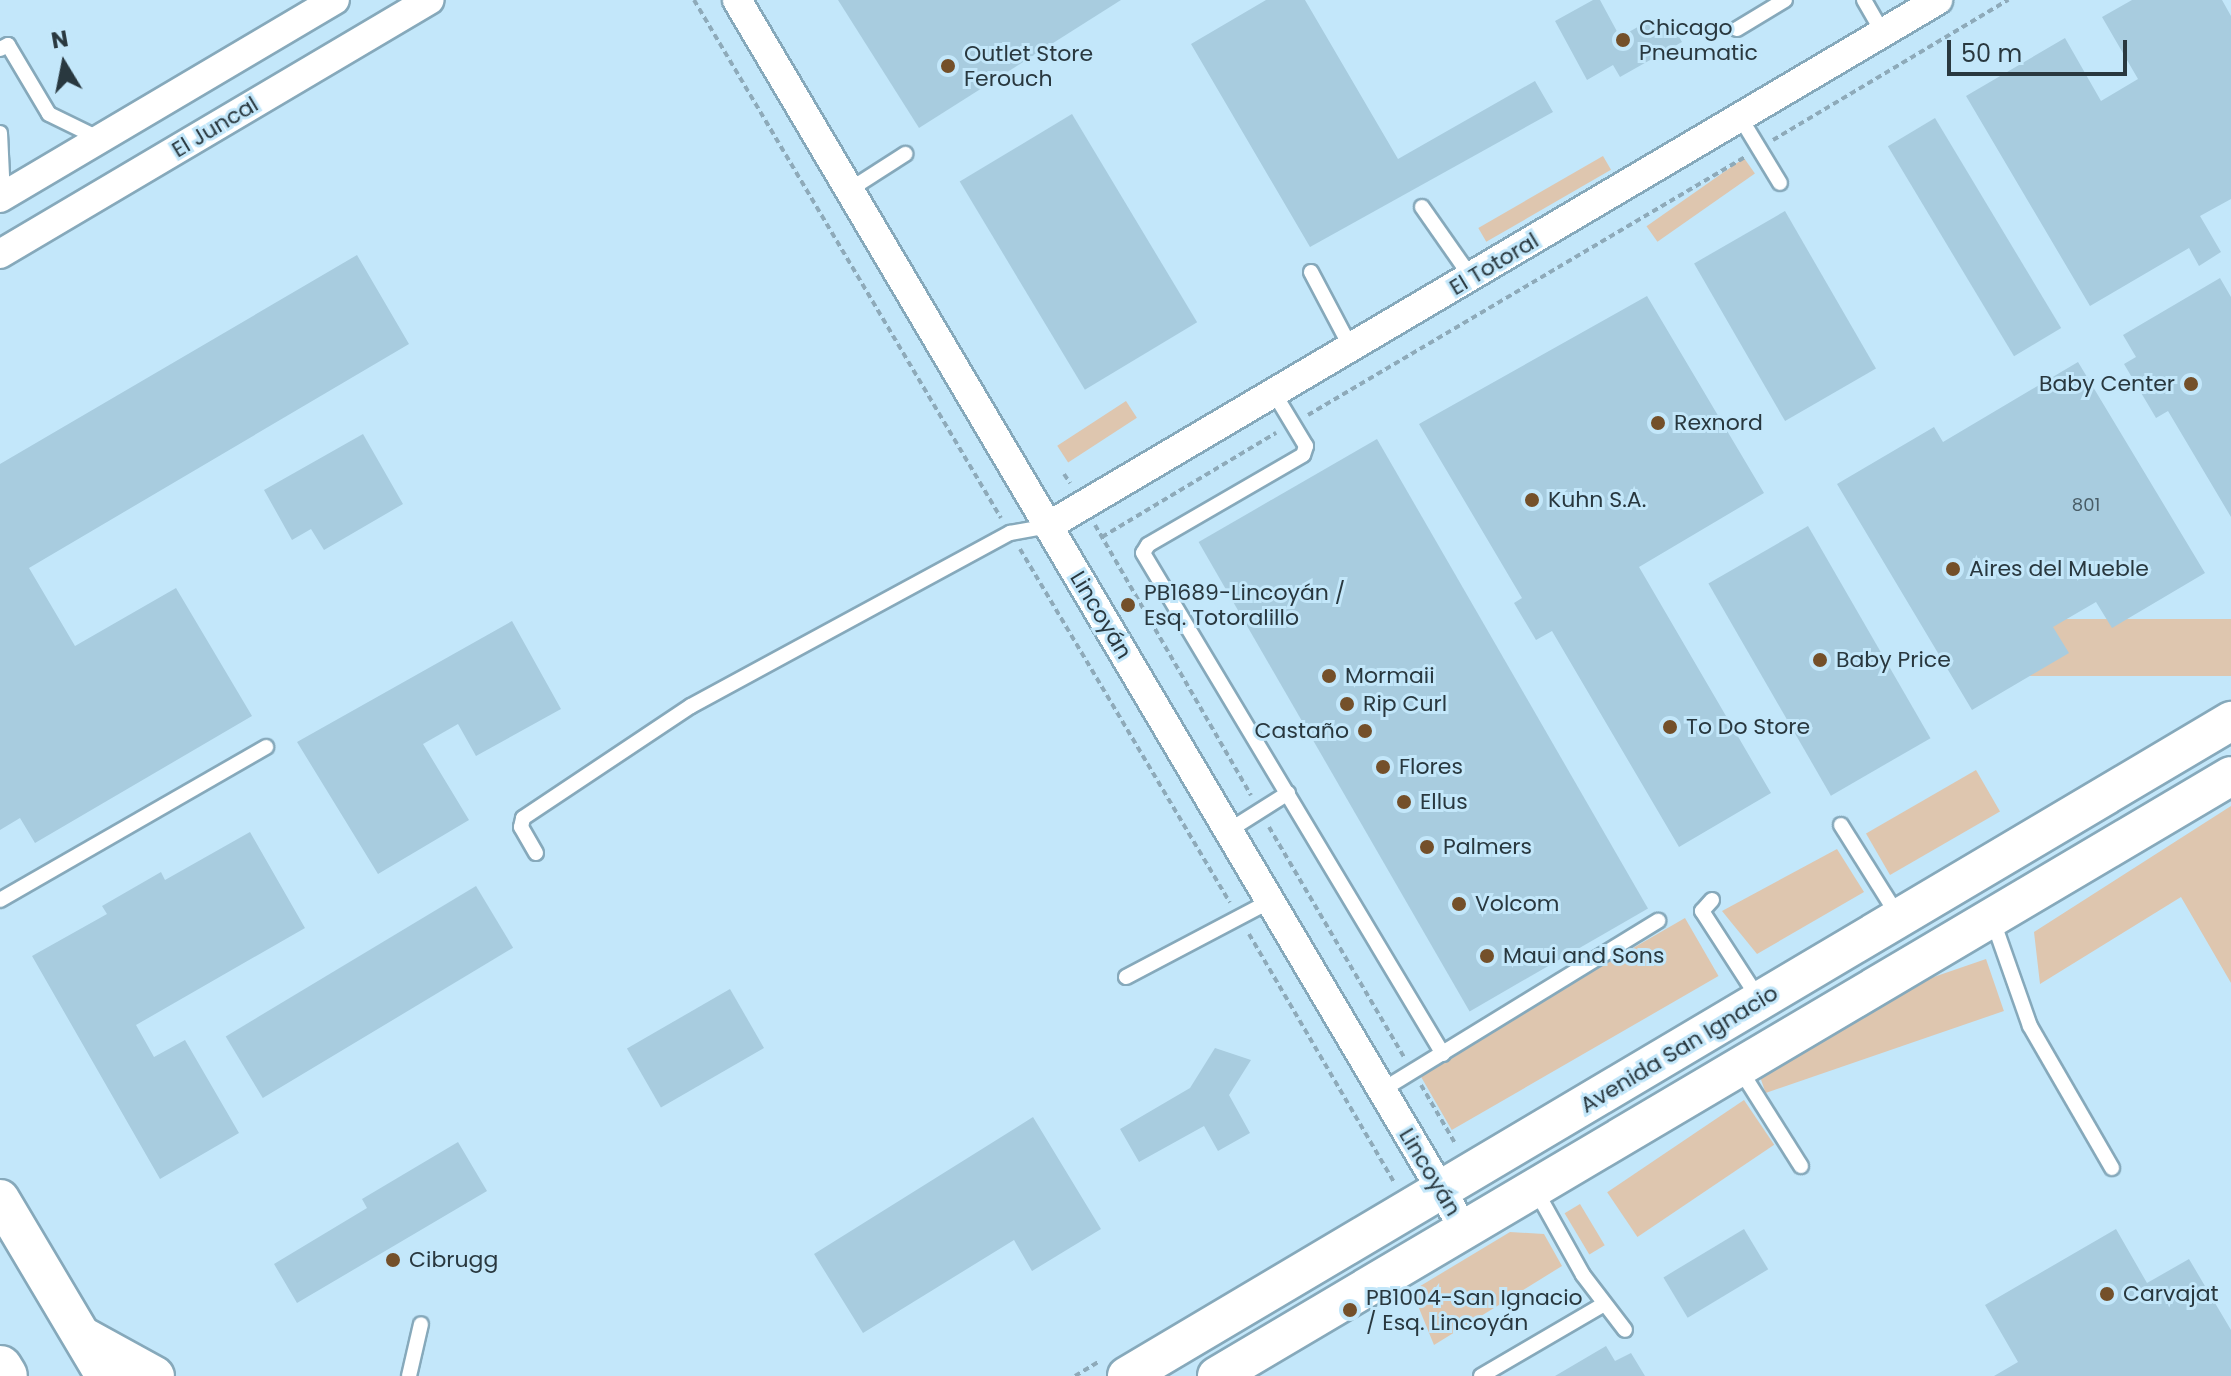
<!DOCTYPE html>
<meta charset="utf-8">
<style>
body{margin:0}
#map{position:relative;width:2231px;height:1376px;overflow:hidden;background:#c3e7fa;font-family:Poppins,sans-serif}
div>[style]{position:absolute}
.green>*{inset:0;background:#dec6af;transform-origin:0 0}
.building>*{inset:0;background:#a8ccdf;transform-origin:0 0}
.path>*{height:4px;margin-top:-2px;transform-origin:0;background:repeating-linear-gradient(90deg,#8eaab9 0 6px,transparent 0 10px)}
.roads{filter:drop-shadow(2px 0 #86a9bb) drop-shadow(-2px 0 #86a9bb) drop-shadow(0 2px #86a9bb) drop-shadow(0 -2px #86a9bb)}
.service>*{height:14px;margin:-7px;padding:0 7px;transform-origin:7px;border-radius:7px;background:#fff}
.minor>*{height:28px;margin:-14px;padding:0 14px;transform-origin:14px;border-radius:14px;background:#fff}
.secondary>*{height:38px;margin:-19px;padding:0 19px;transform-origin:19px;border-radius:19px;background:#fff}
.motorway>*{height:44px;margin:-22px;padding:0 22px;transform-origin:22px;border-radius:22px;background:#fff}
.dots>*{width:22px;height:22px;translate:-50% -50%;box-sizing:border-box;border:4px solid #c3e7fa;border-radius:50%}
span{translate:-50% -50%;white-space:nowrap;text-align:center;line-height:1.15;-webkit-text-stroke:6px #c3e7fa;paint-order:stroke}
.number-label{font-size:18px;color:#495d67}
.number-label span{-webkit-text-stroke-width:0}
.poi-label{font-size:22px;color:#29383f}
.left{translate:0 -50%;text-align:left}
.right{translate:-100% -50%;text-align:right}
.street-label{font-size:22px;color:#29383f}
.north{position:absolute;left:24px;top:24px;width:80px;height:80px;-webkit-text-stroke:6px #c3e7fa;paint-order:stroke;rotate:350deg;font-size:22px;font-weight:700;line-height:32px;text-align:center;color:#29383f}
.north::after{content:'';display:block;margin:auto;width:28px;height:36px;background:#29383f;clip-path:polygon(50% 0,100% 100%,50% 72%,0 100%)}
.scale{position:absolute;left:1947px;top:40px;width:180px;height:36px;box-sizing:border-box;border:4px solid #29383f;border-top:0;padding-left:10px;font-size:24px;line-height:28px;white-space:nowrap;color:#29383f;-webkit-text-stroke:6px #c3e7fa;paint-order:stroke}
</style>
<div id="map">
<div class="green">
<i style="left:1603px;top:156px;width:16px;height:144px;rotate:60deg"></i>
<i style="left:1744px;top:158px;width:19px;height:119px;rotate:55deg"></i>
<i style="left:1126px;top:401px;width:20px;height:82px;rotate:57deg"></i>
<i style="left:2231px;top:619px;width:57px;height:253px;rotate:90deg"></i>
<i style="left:1976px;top:770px;width:48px;height:127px;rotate:60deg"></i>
<i style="clip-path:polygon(2231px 806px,2231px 983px,2181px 897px,2040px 984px,2034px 932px)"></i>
<i style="clip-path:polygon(1837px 849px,1864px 892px,1757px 954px,1722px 911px)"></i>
<i style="left:1685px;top:918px;width:67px;height:308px;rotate:60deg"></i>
<i style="left:1986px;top:959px;width:55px;height:252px;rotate:71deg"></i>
<i style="left:1744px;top:1100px;width:54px;height:165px;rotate:56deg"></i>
<i style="left:1580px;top:1204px;width:48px;height:18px;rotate:59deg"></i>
<i style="clip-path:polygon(1510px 1232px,1544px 1234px,1562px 1266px,1434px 1345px,1412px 1291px)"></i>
</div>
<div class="building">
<i style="clip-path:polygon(838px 0,1121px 0,919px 128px)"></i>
<i style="clip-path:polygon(1266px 0,1305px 0,1398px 159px,1535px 81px,1553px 112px,1310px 247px,1191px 44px)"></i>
<i style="clip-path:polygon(1593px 0,1600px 0,1620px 37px,1650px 20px,1655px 29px,1670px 21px,1682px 42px,1620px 77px,1613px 65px,1587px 80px,1555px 21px)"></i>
<i style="clip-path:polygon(2132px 0,2222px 0,2231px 16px,2231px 199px,2200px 216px,2221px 252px,2199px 266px,2189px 248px,2090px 306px,1966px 96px,2065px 38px,2101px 101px,2138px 79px,2102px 17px)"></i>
<i style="left:1072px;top:114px;width:243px;height:131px;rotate:59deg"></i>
<i style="left:1935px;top:118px;width:245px;height:55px;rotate:59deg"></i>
<i style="left:1785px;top:211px;width:182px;height:105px;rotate:60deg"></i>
<i style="clip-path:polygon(357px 255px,409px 344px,29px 568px,75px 646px,176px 588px,252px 716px,35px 843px,20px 818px,0 830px,0 464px)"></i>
<i style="clip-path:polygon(2220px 278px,2231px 297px,2231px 517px,2168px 411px,2156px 418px,2124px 364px,2136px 357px,2123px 335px)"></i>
<i style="clip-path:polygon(1647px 296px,1764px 493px,1639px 567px,1771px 793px,1679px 847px,1552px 631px,1536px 640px,1514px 603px,1522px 598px,1419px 424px)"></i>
<i style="clip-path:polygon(2078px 362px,2205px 573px,2112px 628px,2096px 602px,2053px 627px,2069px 653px,1972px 710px,1837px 484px,1934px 427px,1943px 442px)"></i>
<i style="clip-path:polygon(363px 434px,403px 504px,324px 550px,311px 529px,292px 540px,264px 490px)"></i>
<i style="left:1377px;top:439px;width:542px;height:206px;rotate:60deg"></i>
<i style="left:1808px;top:526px;width:245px;height:115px;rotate:60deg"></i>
<i style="clip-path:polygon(512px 621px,561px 709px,476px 756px,458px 724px,423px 744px,469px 820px,378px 874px,297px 742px)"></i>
<i style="clip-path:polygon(250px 832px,305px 928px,136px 1025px,154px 1057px,185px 1040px,239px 1133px,160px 1179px,32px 956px,107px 914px,102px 906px,161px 872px,165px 880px)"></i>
<i style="left:476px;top:886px;width:72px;height:292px;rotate:59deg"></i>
<i style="left:730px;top:989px;width:68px;height:119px;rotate:60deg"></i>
<i style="clip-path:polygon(1215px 1048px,1251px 1060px,1229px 1095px,1250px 1133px,1218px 1151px,1204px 1126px,1139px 1162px,1120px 1129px,1190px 1088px)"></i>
<i style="clip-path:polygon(1033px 1117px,1101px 1229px,1032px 1271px,1014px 1240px,863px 1333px,814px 1254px)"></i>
<i style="clip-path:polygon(458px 1142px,487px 1191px,297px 1303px,274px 1264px,367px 1208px,362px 1199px)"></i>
<i style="left:1744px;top:1229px;width:47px;height:94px;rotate:59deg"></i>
<i style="clip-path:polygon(2116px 1229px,2147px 1283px,2189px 1259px,2231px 1330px,2231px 1376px,1994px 1376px,2018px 1362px,1985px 1305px)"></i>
<i style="clip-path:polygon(1606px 1346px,1615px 1361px,1631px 1353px,1645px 1376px,1555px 1376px)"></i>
</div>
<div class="path">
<i style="left:694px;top:0;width:602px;rotate:59.35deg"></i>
<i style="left:1773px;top:140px;width:274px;rotate:-30.8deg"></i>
<i style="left:1308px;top:415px;width:507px;rotate:-30.56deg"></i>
<i style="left:1064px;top:474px;width:11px;rotate:56deg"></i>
<i style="left:1095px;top:525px;width:312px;rotate:60deg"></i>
<i style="left:1102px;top:537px;width:203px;rotate:-30.9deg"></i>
<i style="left:1020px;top:549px;width:411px;rotate:59.3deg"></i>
<i style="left:1269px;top:827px;width:267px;rotate:59.6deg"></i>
<i style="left:1249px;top:934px;width:287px;rotate:59.7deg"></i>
<i style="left:1421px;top:1085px;width:69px;rotate:59.7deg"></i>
<i style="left:1075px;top:1376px;width:29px;rotate:-31deg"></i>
</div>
<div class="roads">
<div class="service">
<i style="left:1864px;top:0;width:38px;rotate:60deg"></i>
<i style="left:1737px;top:29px;width:56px;rotate:-31.1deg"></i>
<i style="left:0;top:49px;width:9px;rotate:-27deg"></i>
<i style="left:8px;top:45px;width:80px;rotate:59.3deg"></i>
<i style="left:49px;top:114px;width:57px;rotate:26.1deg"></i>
<i style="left:1740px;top:117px;width:77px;rotate:58.8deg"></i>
<i style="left:0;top:133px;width:63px;rotate:87.3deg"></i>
<i style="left:849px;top:190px;width:67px;rotate:-32.7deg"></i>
<i style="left:1422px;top:207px;width:85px;rotate:55deg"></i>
<i style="left:1311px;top:272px;width:86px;rotate:62.2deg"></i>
<i style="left:1274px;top:393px;width:62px;rotate:58.9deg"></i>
<i style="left:1306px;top:446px;width:9px;rotate:108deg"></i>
<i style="left:1303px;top:455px;width:179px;rotate:149.9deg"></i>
<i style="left:1148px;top:545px;width:9px;rotate:122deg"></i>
<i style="left:1143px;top:553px;width:584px;rotate:59.09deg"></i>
<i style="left:1841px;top:825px;width:107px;rotate:57.9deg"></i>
<i style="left:1228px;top:831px;width:71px;rotate:-32.3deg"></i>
<i style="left:536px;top:853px;width:30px;rotate:-120deg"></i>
<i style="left:521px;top:827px;width:9px;rotate:-77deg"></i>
<i style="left:523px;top:818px;width:202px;rotate:-33.7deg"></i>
<i style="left:691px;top:706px;width:363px;rotate:-28.5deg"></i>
<i style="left:1010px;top:533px;width:39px;rotate:-10deg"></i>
<i style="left:0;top:900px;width:307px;rotate:-29.9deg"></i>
<i style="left:1712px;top:900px;width:15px;rotate:132deg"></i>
<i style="left:1702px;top:911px;width:105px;rotate:57.1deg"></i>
<i style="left:1993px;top:921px;width:111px;rotate:70.6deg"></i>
<i style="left:2030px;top:1026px;width:164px;rotate:60deg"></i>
<i style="left:1126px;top:977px;width:163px;rotate:-27.8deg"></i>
<i style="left:1739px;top:1068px;width:116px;rotate:57.7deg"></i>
<i style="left:1382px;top:1090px;width:324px;rotate:-31.5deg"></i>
<i style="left:1535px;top:1189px;width:98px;rotate:60.8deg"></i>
<i style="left:1583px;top:1275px;width:69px;rotate:52.6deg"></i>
<i style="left:409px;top:1376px;width:53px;rotate:-77deg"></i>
<i style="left:1481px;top:1376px;width:143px;rotate:-30.3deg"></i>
</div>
<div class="minor">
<i style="left:737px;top:0;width:1428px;rotate:59.39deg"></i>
<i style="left:0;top:198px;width:389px;rotate:-30.6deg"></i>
<i style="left:0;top:254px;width:499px;rotate:-30.6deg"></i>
<i style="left:1048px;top:526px;width:1034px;rotate:-30.58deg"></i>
</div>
<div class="secondary">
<i style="left:0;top:1199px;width:206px;rotate:59.3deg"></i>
<i style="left:84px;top:1337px;width:81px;rotate:28.8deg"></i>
<i style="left:1127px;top:1376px;width:1284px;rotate:-30.68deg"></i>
<i style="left:1217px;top:1376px;width:1178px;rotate:-30.61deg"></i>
</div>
<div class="motorway">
<i style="left:0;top:1368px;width:9px;rotate:58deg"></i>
</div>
</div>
<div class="dots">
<i style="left:1623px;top:40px;background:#74502a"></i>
<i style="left:948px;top:66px;background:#74502a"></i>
<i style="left:2191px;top:384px;background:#74502a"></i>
<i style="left:1658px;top:423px;background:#74502a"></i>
<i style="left:1532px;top:500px;background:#74502a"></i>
<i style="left:1953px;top:569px;background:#74502a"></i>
<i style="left:1128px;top:605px;background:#74502a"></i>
<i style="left:1820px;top:660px;background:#74502a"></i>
<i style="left:1329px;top:676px;background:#74502a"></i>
<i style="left:1347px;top:704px;background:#74502a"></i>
<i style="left:1670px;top:727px;background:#74502a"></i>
<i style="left:1365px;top:731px;background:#74502a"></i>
<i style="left:1383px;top:767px;background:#74502a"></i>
<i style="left:1404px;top:802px;background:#74502a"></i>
<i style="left:1427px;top:847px;background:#74502a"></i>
<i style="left:1459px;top:904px;background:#74502a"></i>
<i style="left:1487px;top:956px;background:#74502a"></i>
<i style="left:393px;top:1260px;background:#74502a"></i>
<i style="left:2107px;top:1294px;background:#74502a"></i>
<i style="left:1350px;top:1310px;background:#74502a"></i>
</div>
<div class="number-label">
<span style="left:2086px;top:505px">801</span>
</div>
<div class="poi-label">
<span class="left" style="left:1639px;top:40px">Chicago<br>Pneumatic</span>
<span class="left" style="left:964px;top:66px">Outlet Store<br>Ferouch</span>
<span class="right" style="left:2175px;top:384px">Baby Center</span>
<span class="left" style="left:1674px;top:423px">Rexnord</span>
<span class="left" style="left:1548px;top:500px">Kuhn S.A.</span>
<span class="left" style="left:1969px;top:569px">Aires del Mueble</span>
<span class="left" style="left:1144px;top:605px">PB1689-Lincoyán /<br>Esq. Totoralillo</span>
<span class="left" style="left:1836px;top:660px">Baby Price</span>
<span class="left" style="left:1345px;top:676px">Mormaii</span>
<span class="left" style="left:1363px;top:704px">Rip Curl</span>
<span class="left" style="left:1686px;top:727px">To Do Store</span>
<span class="right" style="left:1349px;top:731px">Castaño</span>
<span class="left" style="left:1399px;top:767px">Flores</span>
<span class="left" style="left:1420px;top:802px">Ellus</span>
<span class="left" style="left:1443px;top:847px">Palmers</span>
<span class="left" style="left:1475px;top:904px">Volcom</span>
<span class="left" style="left:1503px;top:956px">Maui and Sons</span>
<span class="left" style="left:409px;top:1260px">Cibrugg</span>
<span class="left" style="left:2123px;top:1294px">Carvajat</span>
<span class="left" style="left:1366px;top:1310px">PB1004-San Ignacio<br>/ Esq. Lincoyán</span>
</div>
<div class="street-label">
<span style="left:215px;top:127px;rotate:-31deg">El Juncal</span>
<span style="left:1494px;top:264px;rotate:-31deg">El Totoral</span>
<span style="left:1101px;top:615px;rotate:59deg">Lincoyán</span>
<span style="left:1679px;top:1049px;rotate:-31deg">Avenida San Ignacio</span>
<span style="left:1430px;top:1172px;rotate:59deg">Lincoyán</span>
</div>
<div class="north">N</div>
<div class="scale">50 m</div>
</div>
